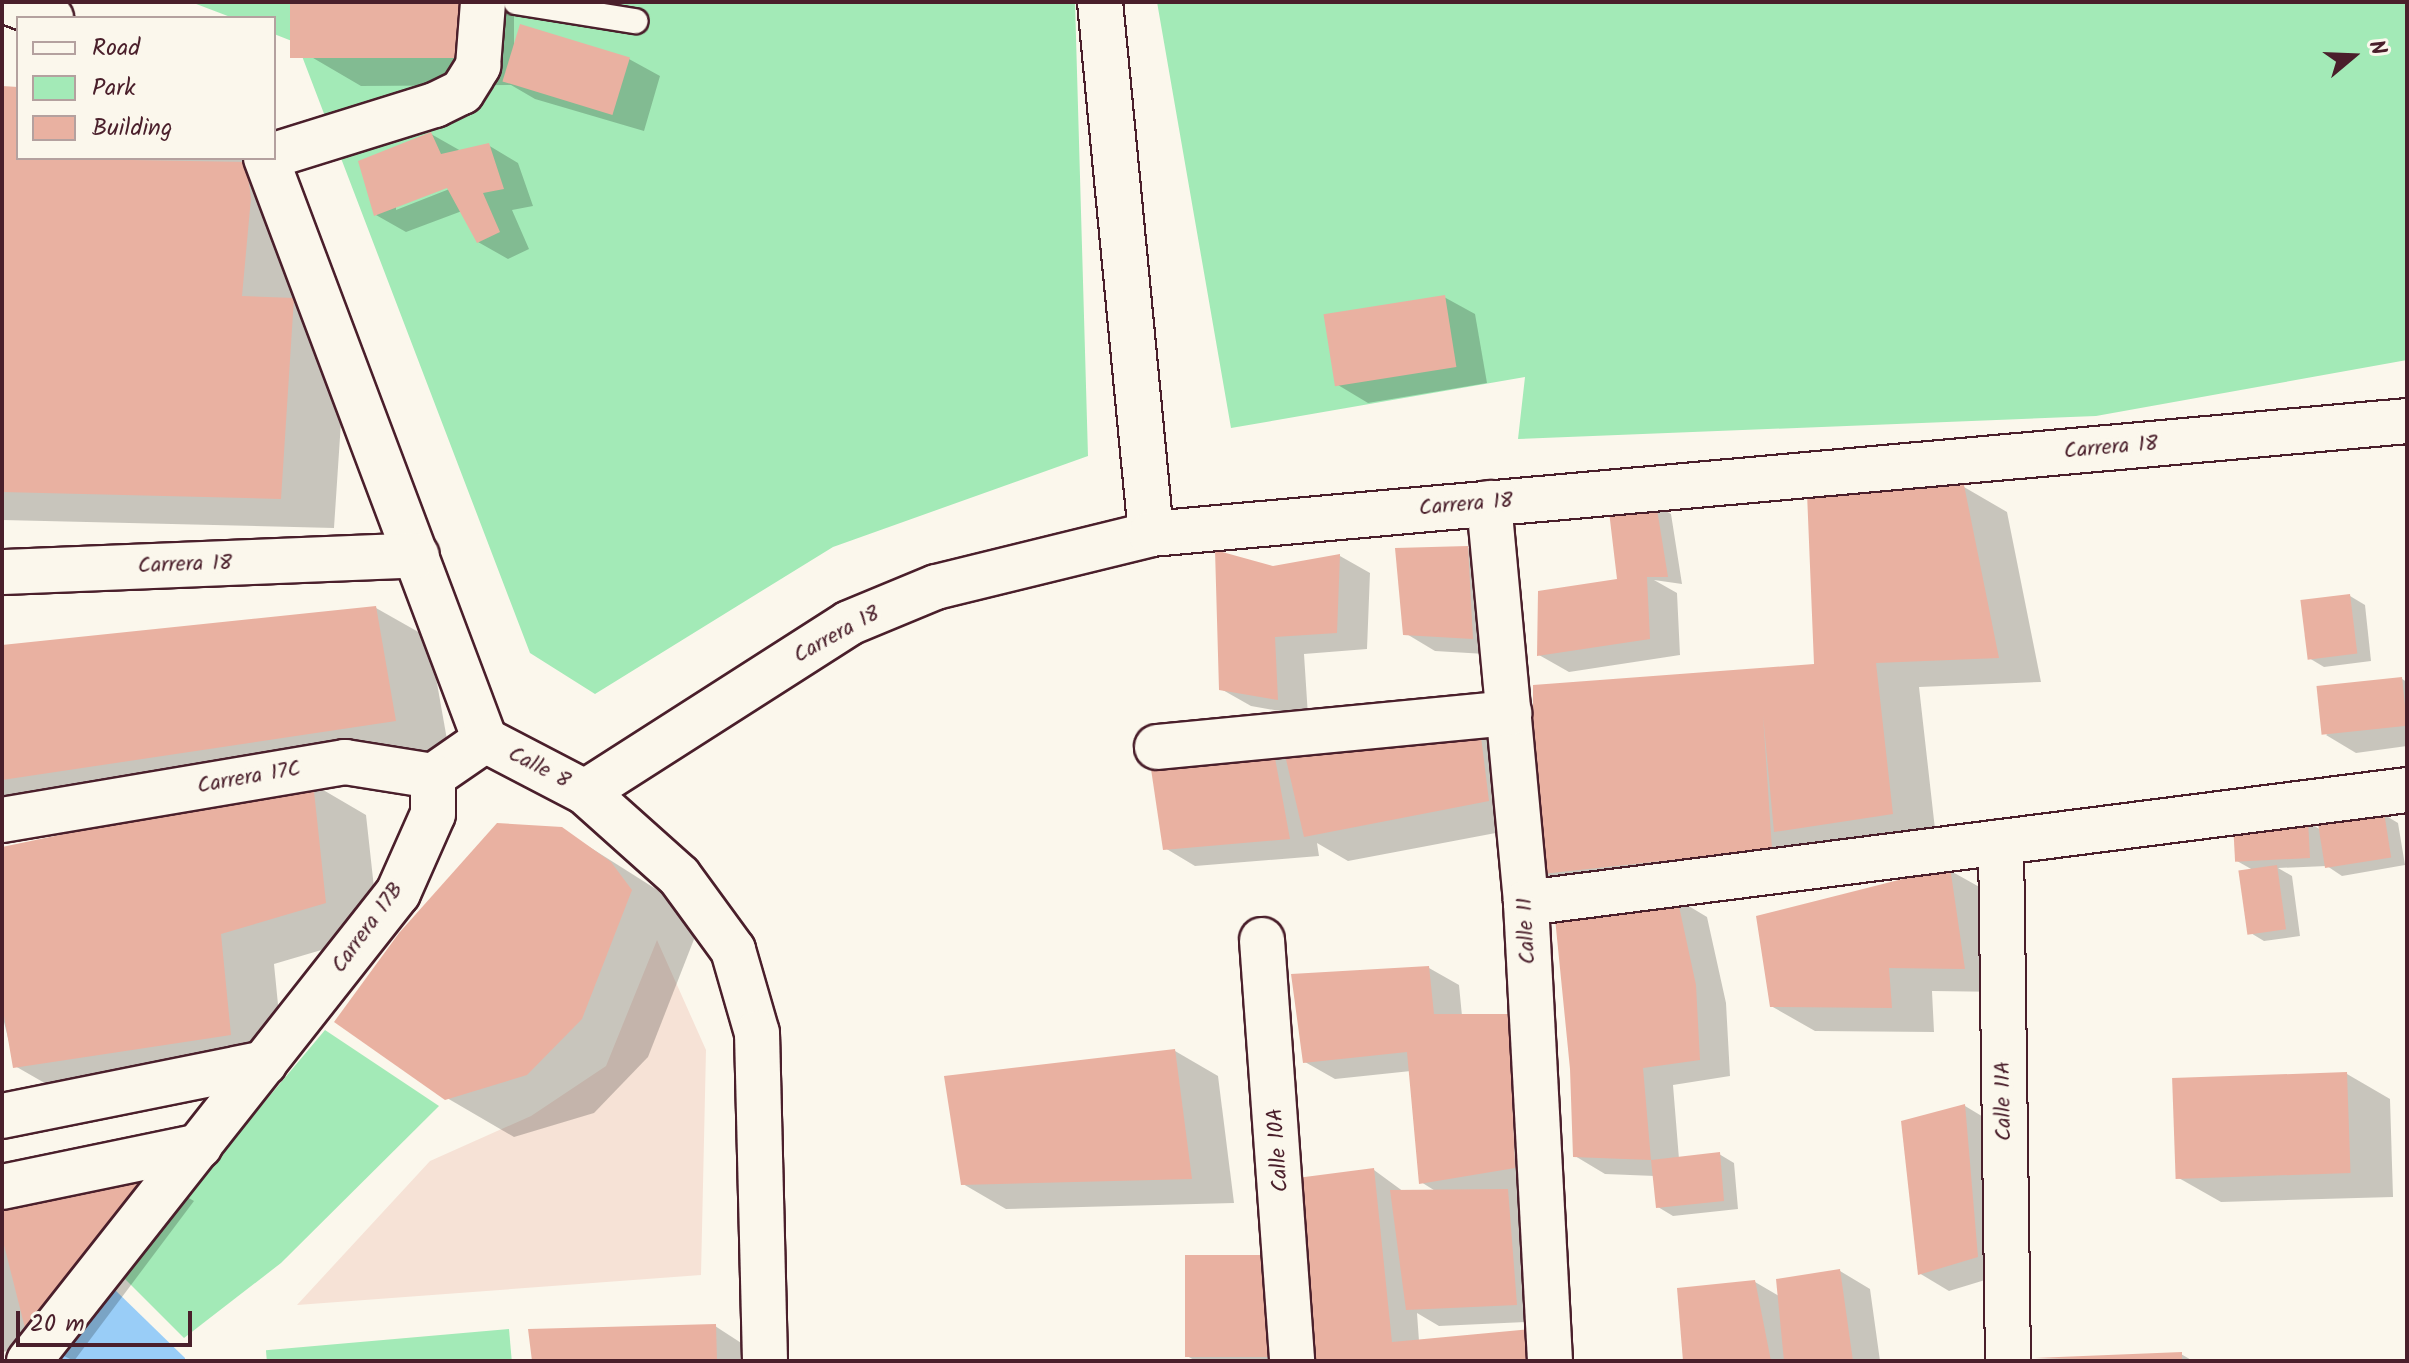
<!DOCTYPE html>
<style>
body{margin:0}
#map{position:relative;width:2409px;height:1363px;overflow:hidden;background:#fbf7ec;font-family:Kalam,sans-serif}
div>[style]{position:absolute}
.built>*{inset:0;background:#f6e2d6}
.green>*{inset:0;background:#a3eab7;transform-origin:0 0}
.water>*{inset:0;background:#99cdf7}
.shadow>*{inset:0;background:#0003}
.building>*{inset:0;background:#e9b1a1;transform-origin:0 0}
.roads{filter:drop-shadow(2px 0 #4a1f2b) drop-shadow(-2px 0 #4a1f2b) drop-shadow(0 2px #4a1f2b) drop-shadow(0 -2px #4a1f2b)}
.service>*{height:24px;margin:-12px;padding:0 12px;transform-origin:12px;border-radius:12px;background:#fbf7ec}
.minor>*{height:44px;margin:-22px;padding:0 22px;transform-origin:22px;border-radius:22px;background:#fbf7ec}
span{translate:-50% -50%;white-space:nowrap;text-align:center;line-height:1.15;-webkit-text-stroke:8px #fbf7ec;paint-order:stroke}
.street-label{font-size:22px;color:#4a1f2b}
.frame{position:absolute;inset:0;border:4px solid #4a1f2b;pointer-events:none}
.legend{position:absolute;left:16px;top:16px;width:260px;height:144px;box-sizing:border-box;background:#fbf7ec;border:2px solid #b4a19f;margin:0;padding:10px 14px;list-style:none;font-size:24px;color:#4a1f2b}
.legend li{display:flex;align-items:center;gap:16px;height:40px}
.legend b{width:40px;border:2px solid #b4a19f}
.north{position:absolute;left:2313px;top:16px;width:80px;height:80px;-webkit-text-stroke:6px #fbf7ec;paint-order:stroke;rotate:71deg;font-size:22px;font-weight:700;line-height:32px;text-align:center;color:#4a1f2b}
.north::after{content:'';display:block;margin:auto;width:28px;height:36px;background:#4a1f2b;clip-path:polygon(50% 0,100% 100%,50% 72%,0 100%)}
.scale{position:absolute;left:16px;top:1311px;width:176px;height:36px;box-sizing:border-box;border:4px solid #4a1f2b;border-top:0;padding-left:10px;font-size:24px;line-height:28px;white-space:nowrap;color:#4a1f2b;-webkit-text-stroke:6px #fbf7ec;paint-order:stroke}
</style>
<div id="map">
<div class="built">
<i style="clip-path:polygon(657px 940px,706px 1050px,701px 1275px,297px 1305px,430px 1161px,531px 1116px,606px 1066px)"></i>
</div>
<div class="green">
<i style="clip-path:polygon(191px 2px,1075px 2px,1088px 456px,833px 547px,595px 694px,530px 653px,297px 43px,274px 34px,274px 18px,233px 18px)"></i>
<i style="clip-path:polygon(1157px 2px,2407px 2px,2407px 360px,2096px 416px,1518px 439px,1525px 377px,1231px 428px)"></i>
<i style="clip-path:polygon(325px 1030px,439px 1106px,281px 1263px,184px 1338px,120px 1274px)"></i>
<i style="left:509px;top:1329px;width:32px;height:244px;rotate:85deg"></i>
</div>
<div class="water">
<i style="clip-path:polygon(113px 1288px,185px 1358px,185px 1361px,54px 1361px)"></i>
</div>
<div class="shadow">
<i style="clip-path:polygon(292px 2px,514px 2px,514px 47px,629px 59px,660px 76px,644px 131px,535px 99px,511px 85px,361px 86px,308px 55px)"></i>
<i style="clip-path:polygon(2px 88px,18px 89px,18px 158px,267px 158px,347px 331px,334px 528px,2px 520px)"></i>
<i style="clip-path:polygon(evenodd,431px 134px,461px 151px,488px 145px,518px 163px,533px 206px,512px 210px,529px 249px,508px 259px,478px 242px,462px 211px,406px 232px,376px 215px,431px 134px,456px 183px,457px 186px,396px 210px,396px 206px,456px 183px)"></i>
<i style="clip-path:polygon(1444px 297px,1475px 314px,1487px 383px,1368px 403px,1338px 385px)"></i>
<i style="clip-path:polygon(1964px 487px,2007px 512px,2041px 682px,1919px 687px,1936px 838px,1578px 899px,1535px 874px,1816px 666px)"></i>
<i style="clip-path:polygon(1655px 505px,1671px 514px,1682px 584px,1654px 580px,1677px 593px,1680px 655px,1569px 672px,1539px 655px,1619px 580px)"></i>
<i style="clip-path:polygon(1468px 548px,1498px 565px,1502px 655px,1435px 651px,1405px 633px)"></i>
<i style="clip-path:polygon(1340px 556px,1370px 573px,1367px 649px,1304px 654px,1308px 716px,1251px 706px,1221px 689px,1273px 568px)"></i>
<i style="clip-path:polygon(2350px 596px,2365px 605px,2371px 661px,2324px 667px,2309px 658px)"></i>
<i style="clip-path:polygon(376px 608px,429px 638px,449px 751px,2px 818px,2px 647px)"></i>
<i style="clip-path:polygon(2402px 679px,2407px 682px,2407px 746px,2356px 753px,2326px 735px)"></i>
<i style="clip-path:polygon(1479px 723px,1522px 748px,1532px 826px,1348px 861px,1317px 843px,1319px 856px,1195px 866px,1165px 848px,1153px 771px)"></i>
<i style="clip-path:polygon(313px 784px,366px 815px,379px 933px,274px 964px,284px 1065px,69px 1097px,15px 1066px,2px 1014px,2px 849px)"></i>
<i style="clip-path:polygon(2383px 814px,2398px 823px,2405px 865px,2342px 876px,2327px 866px,2278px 868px,2292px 876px,2300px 936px,2264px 941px,2249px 932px,2253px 870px,2237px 861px,2308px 822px,2321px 830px)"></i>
<i style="clip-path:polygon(561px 829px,678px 903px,698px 929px,648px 1057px,594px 1113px,514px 1137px,447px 1098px)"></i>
<i style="clip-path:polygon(1949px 870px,1992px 894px,2007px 992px,1932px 991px,1934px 1032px,1815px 1031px,1771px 1006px)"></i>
<i style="clip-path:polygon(1677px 899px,1707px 917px,1726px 1003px,1730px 1076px,1673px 1085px,1679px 1159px,1719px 1154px,1734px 1163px,1738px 1209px,1673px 1216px,1658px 1207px,1655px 1176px,1605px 1174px,1575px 1156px)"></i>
<i style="clip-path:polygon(1429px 968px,1459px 985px,1462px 1016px,1508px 1016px,1551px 1041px,1547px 1321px,1439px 1326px,1417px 1313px,1419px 1341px,1308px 1361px,1374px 1170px,1404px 1192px,1437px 1192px,1421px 1182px,1411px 1071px,1335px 1079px,1305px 1062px)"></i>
<i style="clip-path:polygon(1175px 1051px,1218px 1076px,1234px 1203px,1006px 1209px,963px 1184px)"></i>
<i style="clip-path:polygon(2347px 1074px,2390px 1099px,2393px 1197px,2221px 1202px,2177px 1177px)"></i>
<i style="clip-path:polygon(1965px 1106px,1995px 1124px,2008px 1273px,1949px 1291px,1919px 1273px)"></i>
<i style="clip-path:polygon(152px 1177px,194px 1201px,74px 1361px,36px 1342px,37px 1346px,2px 1352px,2px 1198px)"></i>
<i style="clip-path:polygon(1187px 1258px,1299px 1361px,1196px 1361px,1187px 1356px)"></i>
<i style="clip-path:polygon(1840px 1271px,1870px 1289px,1880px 1361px,1685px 1361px,1755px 1282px,1779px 1296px)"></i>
<i style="clip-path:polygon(715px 1326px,769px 1361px,534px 1361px)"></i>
<i style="clip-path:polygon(2181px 1354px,2193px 1361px,2036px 1359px)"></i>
</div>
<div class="building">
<i style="left:290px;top:2px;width:171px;height:56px"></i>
<i style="left:520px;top:24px;width:115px;height:60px;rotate:17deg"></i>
<i style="clip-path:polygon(2px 86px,18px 87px,18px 158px,246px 162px,251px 198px,242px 296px,294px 298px,281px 499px,2px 492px)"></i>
<i style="clip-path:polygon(431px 132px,441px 154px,489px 143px,504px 189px,483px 193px,500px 232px,477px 243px,447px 188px,374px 216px,358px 161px)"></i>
<i style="left:1445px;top:295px;width:73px;height:123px;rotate:81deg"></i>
<i style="clip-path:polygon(1964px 485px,1999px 658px,1876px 663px,1893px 814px,1774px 832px,1763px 715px,1772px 849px,1533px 875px,1533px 685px,1814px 664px,1807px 493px)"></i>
<i style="clip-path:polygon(1608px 503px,1656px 503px,1668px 577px,1647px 577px,1650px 639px,1537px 656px,1538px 591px,1617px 579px)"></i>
<i style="clip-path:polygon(1468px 546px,1473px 639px,1403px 635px,1395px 548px)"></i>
<i style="clip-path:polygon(1215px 550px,1273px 566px,1340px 554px,1337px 633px,1275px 637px,1278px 700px,1219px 690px)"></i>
<i style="left:2350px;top:594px;width:60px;height:50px;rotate:83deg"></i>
<i style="clip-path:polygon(376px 606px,396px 721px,2px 780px,2px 645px)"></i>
<i style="left:2402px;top:677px;width:49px;height:86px;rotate:84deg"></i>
<i style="clip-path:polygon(1479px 721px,1489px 801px,1304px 837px,1282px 742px)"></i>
<i style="clip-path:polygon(1272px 742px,1290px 839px,1163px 850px,1151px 769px)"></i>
<i style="clip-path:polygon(313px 782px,326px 903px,221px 934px,231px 1035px,13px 1068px,2px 1004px,2px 847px)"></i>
<i style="left:2384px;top:812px;width:46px;height:67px;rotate:81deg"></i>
<i style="left:2308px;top:820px;width:38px;height:75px;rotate:87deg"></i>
<i style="clip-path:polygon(497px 823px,562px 827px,611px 862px,632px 890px,582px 1019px,527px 1075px,445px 1100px,334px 1022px,399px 933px)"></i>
<i style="left:2277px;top:865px;width:65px;height:39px;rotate:82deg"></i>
<i style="clip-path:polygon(1950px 867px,1965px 969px,1889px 968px,1892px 1008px,1770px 1007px,1756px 916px)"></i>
<i style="clip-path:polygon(1677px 897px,1696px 985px,1700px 1060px,1643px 1068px,1651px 1160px,1720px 1152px,1724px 1201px,1656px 1208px,1651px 1160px,1573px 1157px,1570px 1069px,1554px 908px)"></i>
<i style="clip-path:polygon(1429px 966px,1434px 1014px,1509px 1014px,1515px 1168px,1419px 1184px,1407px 1052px,1303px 1063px,1291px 974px)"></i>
<i style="clip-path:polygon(1175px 1049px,1192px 1179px,961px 1185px,944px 1076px)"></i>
<i style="left:2347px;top:1072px;width:101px;height:175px;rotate:88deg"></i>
<i style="clip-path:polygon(1965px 1104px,1978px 1257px,1918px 1275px,1901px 1121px)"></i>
<i style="clip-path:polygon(1374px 1168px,1392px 1342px,1541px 1328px,1534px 1361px,1306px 1361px,1309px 1258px,1297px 1178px)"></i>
<i style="clip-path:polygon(152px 1175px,28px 1340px,2px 1237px,2px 1196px)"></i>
<i style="clip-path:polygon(1508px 1189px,1517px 1305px,1406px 1310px,1390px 1190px)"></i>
<i style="left:1270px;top:1255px;width:102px;height:85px;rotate:90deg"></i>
<i style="clip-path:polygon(1840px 1269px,1853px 1361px,1784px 1361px,1776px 1279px)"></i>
<i style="clip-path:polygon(1755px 1280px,1771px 1361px,1683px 1361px,1677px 1288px)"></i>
<i style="clip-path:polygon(716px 1324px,717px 1361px,532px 1361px,528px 1329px)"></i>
<i style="clip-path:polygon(2182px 1352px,2182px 1361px,2034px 1358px)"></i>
</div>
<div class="roads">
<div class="service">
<i style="left:516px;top:2px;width:121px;rotate:9.1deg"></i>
</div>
<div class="minor">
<i style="left:8px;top:2px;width:46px;rotate:20.4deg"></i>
<i style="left:1100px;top:2px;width:534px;rotate:84.52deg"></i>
<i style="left:274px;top:155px;width:169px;rotate:-17.3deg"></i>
<i style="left:435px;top:105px;width:30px;rotate:-26deg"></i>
<i style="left:462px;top:92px;width:31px;rotate:-58deg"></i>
<i style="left:478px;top:66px;width:64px;rotate:-85.5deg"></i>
<i style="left:266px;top:158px;width:622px;rotate:69.38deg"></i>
<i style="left:485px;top:740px;width:113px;rotate:27.5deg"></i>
<i style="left:585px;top:792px;width:126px;rotate:41.8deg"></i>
<i style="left:679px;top:876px;width:92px;rotate:53.9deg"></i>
<i style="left:733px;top:950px;width:86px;rotate:73.9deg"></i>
<i style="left:757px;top:1033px;width:328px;rotate:88.6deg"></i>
<i style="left:1489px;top:503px;width:402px;rotate:84.7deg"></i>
<i style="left:1526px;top:903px;width:459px;rotate:87deg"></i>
<i style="left:2px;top:572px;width:415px;rotate:-2.3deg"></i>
<i style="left:1157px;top:747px;width:354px;rotate:-5.5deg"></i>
<i style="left:585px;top:792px;width:313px;rotate:-32.6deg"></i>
<i style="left:849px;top:623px;width:94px;rotate:-22.5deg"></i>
<i style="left:936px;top:587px;width:221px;rotate:-13.8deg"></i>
<i style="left:1151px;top:534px;width:1261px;rotate:-5.14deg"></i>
<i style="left:2px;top:820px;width:348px;rotate:-9.6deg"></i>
<i style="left:345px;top:762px;width:89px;rotate:9deg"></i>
<i style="left:433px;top:776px;width:63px;rotate:-34.7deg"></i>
<i style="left:2001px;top:842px;width:519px;rotate:89.23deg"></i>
<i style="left:1526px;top:903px;width:888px;rotate:-7.31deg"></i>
<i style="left:1262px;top:940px;width:422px;rotate:85.9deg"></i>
<i style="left:2px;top:1116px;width:268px;rotate:-11.4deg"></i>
<i style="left:2px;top:1187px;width:202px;rotate:-11.7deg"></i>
<i style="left:29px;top:1361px;width:596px;rotate:-51.75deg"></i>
<i style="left:398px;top:893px;width:86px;rotate:-66.1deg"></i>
<i style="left:433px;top:814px;width:38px;rotate:-90deg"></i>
</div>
</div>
<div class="street-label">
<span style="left:2111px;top:448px;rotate:-5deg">Carrera 18</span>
<span style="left:1466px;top:505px;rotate:-5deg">Carrera 18</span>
<span style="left:185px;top:565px;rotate:-2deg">Carrera 18</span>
<span style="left:837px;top:635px;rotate:-29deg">Carrera 18</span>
<span style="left:539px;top:768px;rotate:27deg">Calle 8</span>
<span style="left:249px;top:778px;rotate:-10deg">Carrera 17C</span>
<span style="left:368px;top:928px;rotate:-54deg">Carrera 17B</span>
<span style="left:1527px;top:931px;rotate:-93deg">Calle 11</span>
<span style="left:2004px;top:1101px;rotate:-91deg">Calle 11A</span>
<span style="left:1279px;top:1150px;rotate:-94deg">Calle 10A</span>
</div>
<div class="frame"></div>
<ul class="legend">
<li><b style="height:10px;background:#fbf7ec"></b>Road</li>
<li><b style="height:22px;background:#a3eab7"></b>Park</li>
<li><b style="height:22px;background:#e9b1a1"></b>Building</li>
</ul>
<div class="north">N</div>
<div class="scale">20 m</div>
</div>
